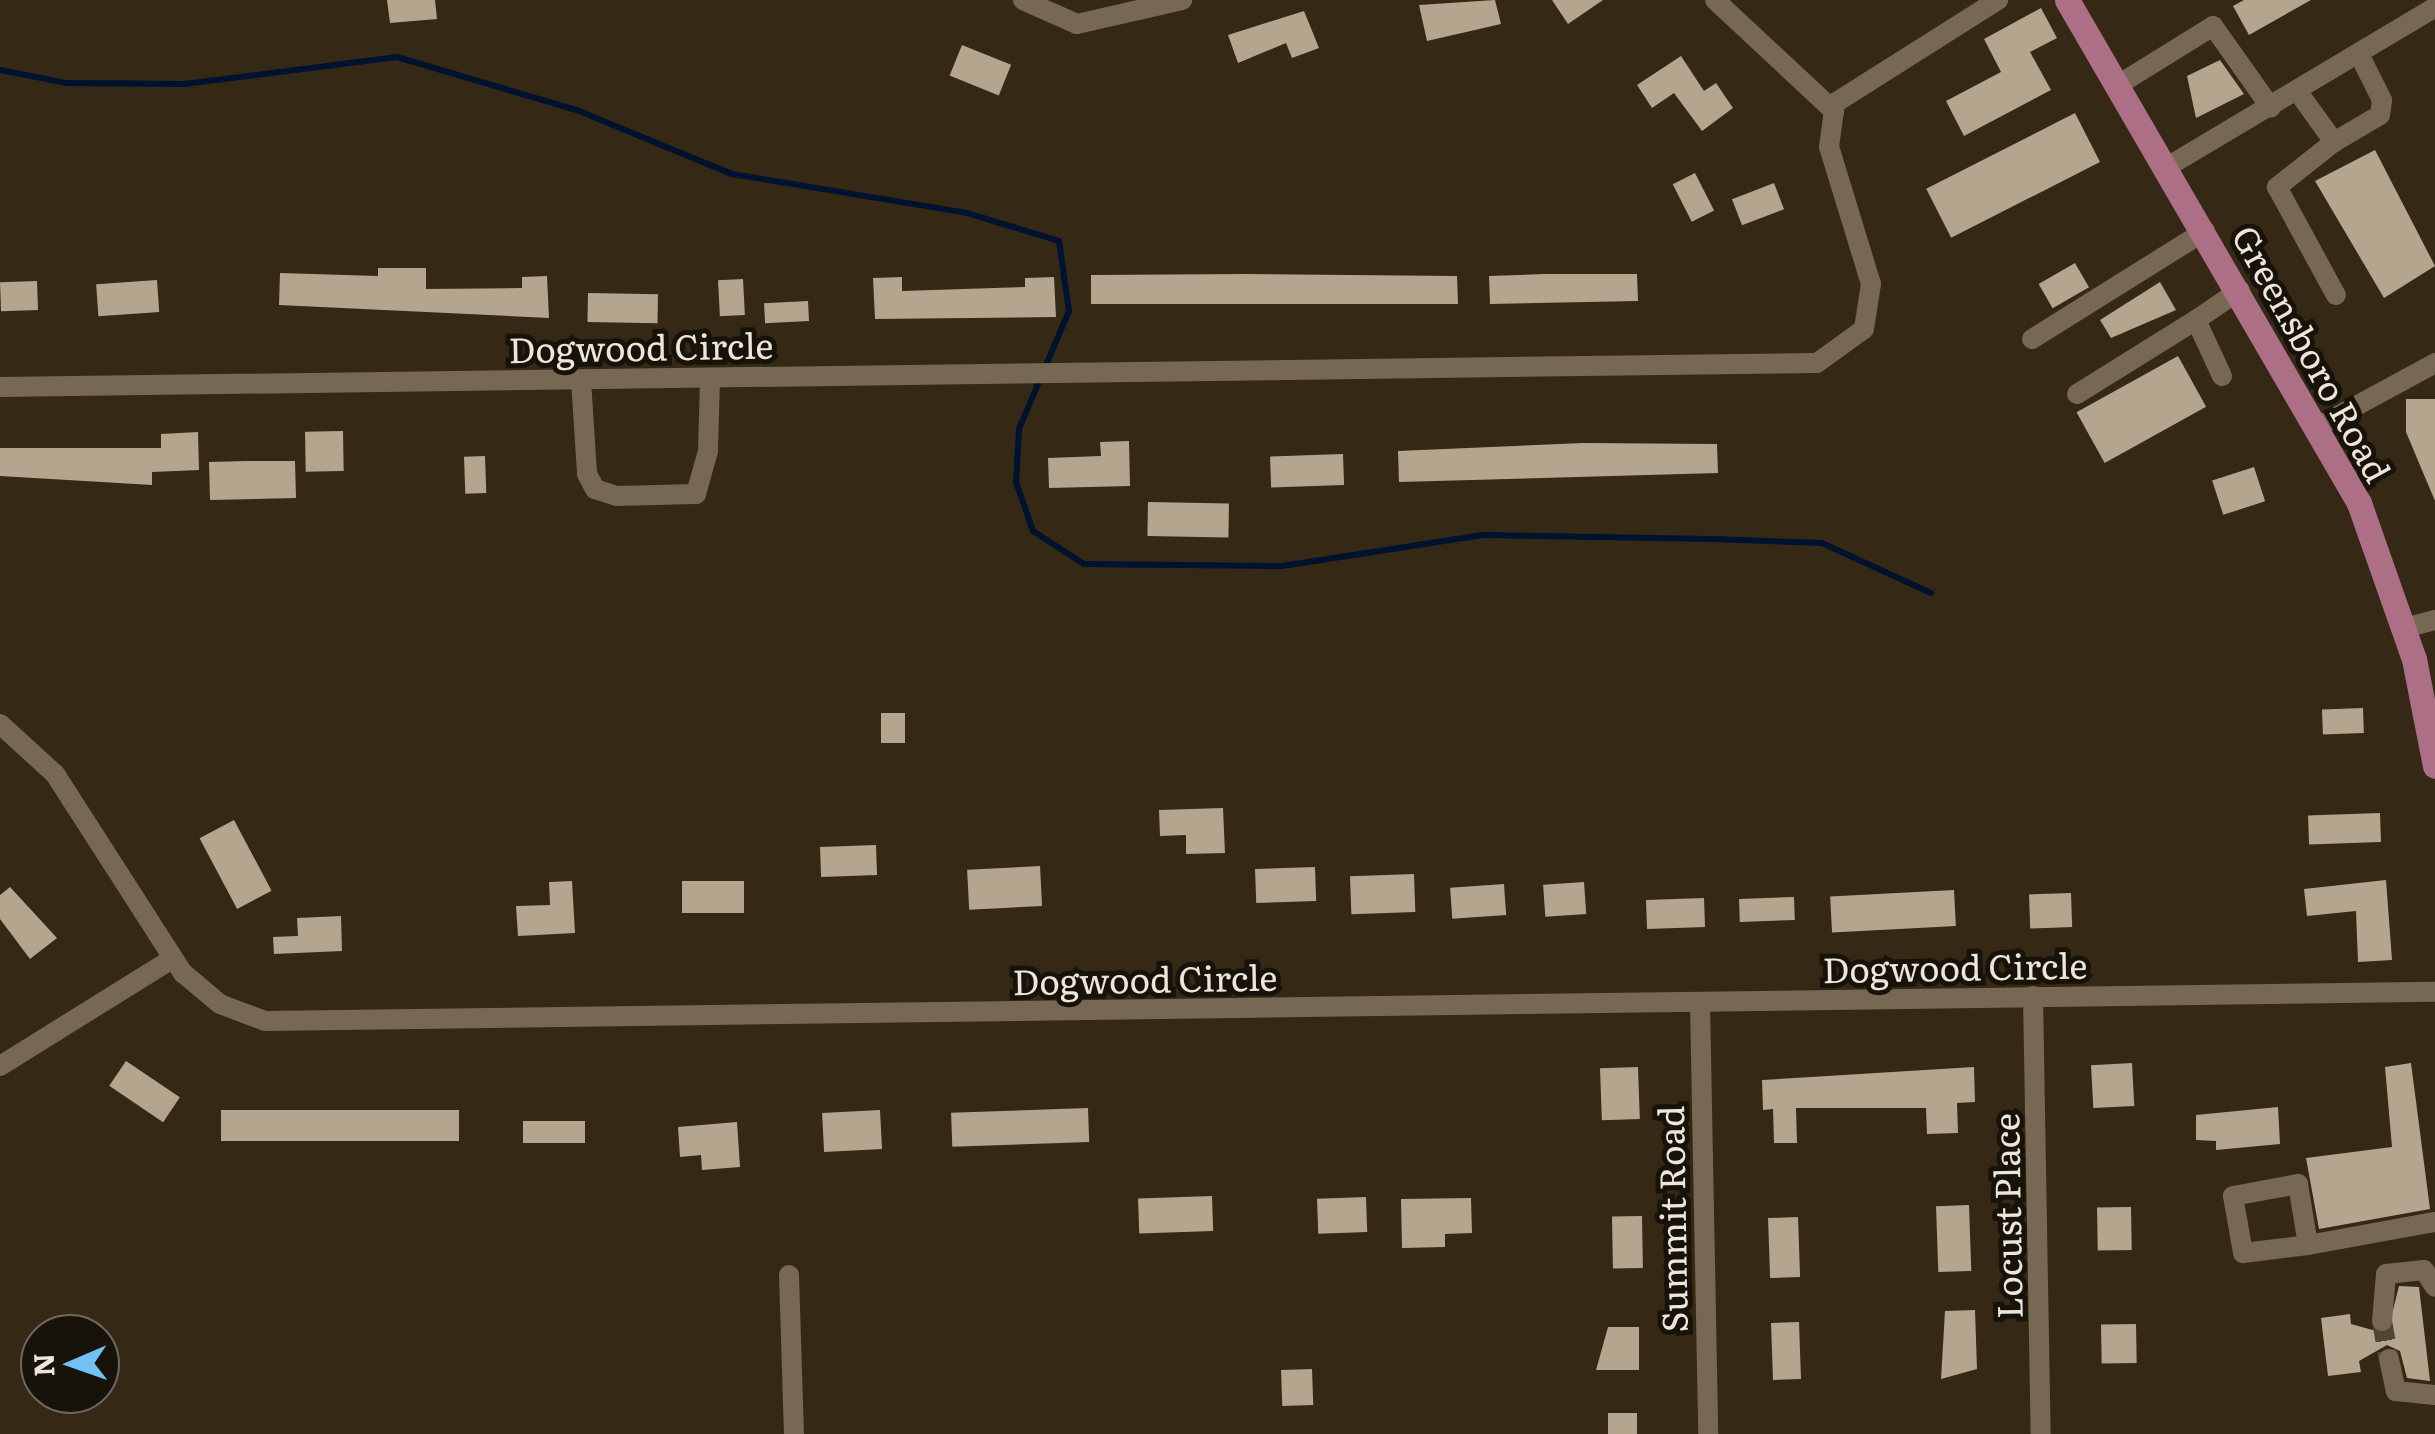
<!DOCTYPE html>
<style>
body{margin:0}
#map{position:relative;width:2435px;height:1434px;overflow:hidden;background:#352915;font-family:Literata,serif}
div>[style]{position:absolute}
.stream>*{height:6px;margin:-3px;padding:0 3px;transform-origin:3px;border-radius:3px;background:#01122f}
.building>*{inset:0;background:#b4a58e;transform-origin:0 0}
.minor-tunnel>*{height:20px;margin-top:-10px;transform-origin:0;background:repeating-linear-gradient(90deg,#514533 0 20px,transparent 0 30px)}
.minor>*{height:20px;margin:-10px;padding:0 10px;transform-origin:10px;border-radius:10px;background:#766853}
.major>*{height:25px;margin:-12.5px;padding:0 12.5px;transform-origin:12.5px;border-radius:12.5px;background:#ad6f86}
span{translate:-50% -50%;white-space:nowrap;text-align:center;line-height:1.15;-webkit-text-stroke:10px #18130a;paint-order:stroke}
.street-label{font-size:35px;color:#eee6da}
.north{position:absolute;left:20px;top:1314px;width:100px;height:100px;box-sizing:border-box;background:#18130a;border:2px solid #6e675d;border-radius:50%;rotate:268deg;font-size:28px;font-weight:700;line-height:40px;text-align:center;color:#eee6da}
.north::after{content:'';display:block;margin:auto;width:35px;height:45px;background:#70c1f4;clip-path:polygon(50% 0,100% 100%,50% 72%,0 100%)}
</style>
<div id="map">
<div class="stream">
<i style="left:0;top:70px;width:67px;rotate:11.1deg"></i>
<i style="left:66px;top:83px;width:118px;rotate:0.5deg"></i>
<i style="left:184px;top:84px;width:215px;rotate:-7.2deg"></i>
<i style="left:397px;top:57px;width:190px;rotate:16.5deg"></i>
<i style="left:579px;top:111px;width:165px;rotate:22.4deg"></i>
<i style="left:732px;top:174px;width:238px;rotate:9.4deg"></i>
<i style="left:967px;top:213px;width:96px;rotate:16.9deg"></i>
<i style="left:1059px;top:241px;width:71px;rotate:81.9deg"></i>
<i style="left:1069px;top:311px;width:128px;rotate:113deg"></i>
<i style="left:1019px;top:429px;width:53px;rotate:93.2deg"></i>
<i style="left:1016px;top:482px;width:52px;rotate:70.9deg"></i>
<i style="left:1033px;top:531px;width:61px;rotate:32.9deg"></i>
<i style="left:1084px;top:564px;width:198px;rotate:0.6deg"></i>
<i style="left:1282px;top:566px;width:203px;rotate:-8.8deg"></i>
<i style="left:1483px;top:535px;width:229px;rotate:1deg"></i>
<i style="left:1712px;top:539px;width:110px;rotate:2.1deg"></i>
<i style="left:1822px;top:543px;width:120px;rotate:24.6deg"></i>
</div>
<div class="building">
<i style="clip-path:polygon(387px 0,435px 0,437px 19px,390px 23px)"></i>
<i style="clip-path:polygon(1495px 0,1501px 24px,1427px 41px,1419px 5px)"></i>
<i style="clip-path:polygon(1552px 0,1603px 0,1568px 24px)"></i>
<i style="clip-path:polygon(2244px 0,2311px 0,2249px 35px,2233px 6px)"></i>
<i style="clip-path:polygon(2041px 8px,2057px 38px,2030px 52px,2051px 90px,1964px 136px,1946px 101px,2001px 72px,1984px 39px)"></i>
<i style="clip-path:polygon(1304px 11px,1319px 48px,1292px 58px,1286px 43px,1238px 63px,1228px 35px)"></i>
<i style="left:962px;top:45px;width:53px;height:33px;rotate:22deg"></i>
<i style="clip-path:polygon(1681px 56px,1704px 91px,1716px 83px,1733px 108px,1702px 131px,1674px 93px,1652px 108px,1637px 85px)"></i>
<i style="clip-path:polygon(2220px 60px,2244px 94px,2196px 118px,2187px 76px)"></i>
<i style="left:2075px;top:113px;width:55px;height:167px;rotate:63deg"></i>
<i style="clip-path:polygon(2375px 150px,2435px 266px,2384px 298px,2315px 181px)"></i>
<i style="left:1695px;top:173px;width:42px;height:25px;rotate:63deg"></i>
<i style="left:1774px;top:183px;width:28px;height:45px;rotate:69deg"></i>
<i style="left:2075px;top:263px;width:28px;height:42px;rotate:60deg"></i>
<i style="clip-path:polygon(378px 268px,426px 268px,426px 289px,522px 288px,522px 277px,547px 276px,549px 318px,279px 305px,280px 273px,378px 276px)"></i>
<i style="clip-path:polygon(1246px 274px,1457px 276px,1458px 304px,1091px 304px,1091px 275px)"></i>
<i style="clip-path:polygon(1544px 274px,1637px 274px,1638px 301px,1490px 304px,1489px 276px)"></i>
<i style="clip-path:polygon(902px 277px,902px 291px,1025px 287px,1025px 278px,1054px 277px,1056px 317px,875px 319px,873px 278px)"></i>
<i style="left:743px;top:279px;width:36px;height:25px;rotate:87deg"></i>
<i style="left:157px;top:280px;width:32px;height:61px;rotate:86deg"></i>
<i style="left:37px;top:281px;width:29px;height:37px;rotate:88deg"></i>
<i style="clip-path:polygon(2160px 282px,2176px 310px,2111px 338px,2100px 320px)"></i>
<i style="left:588px;top:293px;width:70px;height:29px;rotate:1deg"></i>
<i style="left:808px;top:301px;width:20px;height:44px;rotate:87deg"></i>
<i style="left:2178px;top:356px;width:58px;height:116px;rotate:61deg"></i>
<i style="clip-path:polygon(2406px 399px,2435px 399px,2435px 501px,2406px 432px)"></i>
<i style="left:343px;top:431px;width:40px;height:38px;rotate:89deg"></i>
<i style="clip-path:polygon(198px 432px,199px 470px,152px 472px,152px 485px,0 476px,0 448px,161px 448px,161px 434px)"></i>
<i style="clip-path:polygon(1129px 441px,1130px 486px,1049px 488px,1048px 458px,1101px 456px,1100px 442px)"></i>
<i style="clip-path:polygon(1583px 443px,1717px 444px,1718px 473px,1399px 482px,1398px 451px)"></i>
<i style="left:1343px;top:454px;width:31px;height:73px;rotate:88deg"></i>
<i style="left:485px;top:456px;width:37px;height:21px;rotate:88deg"></i>
<i style="clip-path:polygon(247px 461px,295px 461px,296px 498px,210px 500px,209px 462px)"></i>
<i style="left:2254px;top:467px;width:36px;height:44px;rotate:72deg"></i>
<i style="left:1148px;top:502px;width:81px;height:34px;rotate:1deg"></i>
<i style="left:2363px;top:708px;width:25px;height:41px;rotate:88deg"></i>
<i style="left:881px;top:713px;width:24px;height:30px"></i>
<i style="clip-path:polygon(1223px 808px,1225px 853px,1186px 854px,1186px 835px,1160px 836px,1159px 810px)"></i>
<i style="left:2380px;top:813px;width:29px;height:72px;rotate:88deg"></i>
<i style="left:234px;top:820px;width:80px;height:39px;rotate:62deg"></i>
<i style="left:876px;top:845px;width:30px;height:56px;rotate:88deg"></i>
<i style="left:1040px;top:866px;width:40px;height:73px;rotate:87deg"></i>
<i style="left:1315px;top:867px;width:34px;height:60px;rotate:88deg"></i>
<i style="left:1414px;top:874px;width:38px;height:64px;rotate:88deg"></i>
<i style="clip-path:polygon(2386px 880px,2392px 960px,2358px 962px,2356px 911px,2307px 916px,2304px 889px)"></i>
<i style="clip-path:polygon(572px 881px,575px 933px,518px 936px,516px 906px,550px 905px,549px 882px)"></i>
<i style="left:682px;top:881px;width:62px;height:32px"></i>
<i style="left:1584px;top:882px;width:32px;height:41px;rotate:86deg"></i>
<i style="left:1504px;top:884px;width:31px;height:54px;rotate:86deg"></i>
<i style="clip-path:polygon(10px 887px,57px 938px,30px 959px,0 919px,0 895px)"></i>
<i style="left:1954px;top:890px;width:36px;height:124px;rotate:87deg"></i>
<i style="left:2071px;top:893px;width:34px;height:42px;rotate:88deg"></i>
<i style="left:1794px;top:897px;width:23px;height:55px;rotate:88deg"></i>
<i style="left:1704px;top:898px;width:29px;height:58px;rotate:88deg"></i>
<i style="clip-path:polygon(341px 916px,342px 951px,274px 954px,273px 937px,298px 936px,297px 918px)"></i>
<i style="left:126px;top:1061px;width:65px;height:30px;rotate:34deg"></i>
<i style="left:2132px;top:1063px;width:43px;height:41px;rotate:87deg"></i>
<i style="clip-path:polygon(2411px 1063px,2430px 1209px,2319px 1229px,2306px 1158px,2392px 1147px,2385px 1067px)"></i>
<i style="left:1638px;top:1067px;width:52px;height:38px;rotate:88deg"></i>
<i style="clip-path:polygon(1974px 1067px,1975px 1102px,1957px 1103px,1958px 1133px,1927px 1134px,1926px 1108px,1796px 1108px,1797px 1143px,1774px 1143px,1773px 1109px,1763px 1110px,1762px 1080px)"></i>
<i style="clip-path:polygon(2278px 1107px,2280px 1144px,2216px 1150px,2216px 1141px,2196px 1140px,2196px 1115px)"></i>
<i style="left:1088px;top:1108px;width:34px;height:137px;rotate:88deg"></i>
<i style="left:221px;top:1110px;width:238px;height:31px"></i>
<i style="left:880px;top:1110px;width:39px;height:58px;rotate:87deg"></i>
<i style="left:585px;top:1121px;width:22px;height:62px;rotate:90deg"></i>
<i style="clip-path:polygon(737px 1122px,740px 1167px,702px 1170px,701px 1155px,680px 1157px,678px 1127px)"></i>
<i style="left:1212px;top:1196px;width:35px;height:74px;rotate:88deg"></i>
<i style="left:1366px;top:1197px;width:35px;height:49px;rotate:88deg"></i>
<i style="clip-path:polygon(1471px 1198px,1472px 1233px,1445px 1234px,1445px 1247px,1402px 1248px,1401px 1199px)"></i>
<i style="left:1969px;top:1205px;width:66px;height:33px;rotate:88deg"></i>
<i style="left:2131px;top:1207px;width:43px;height:34px;rotate:89deg"></i>
<i style="left:1642px;top:1216px;width:52px;height:30px;rotate:89deg"></i>
<i style="left:1798px;top:1217px;width:60px;height:30px;rotate:88deg"></i>
<i style="clip-path:polygon(2399px 1286px,2419px 1287px,2430px 1381px,2407px 1378px,2400px 1351px,2387px 1345px,2359px 1361px,2361px 1372px,2328px 1376px,2321px 1318px,2350px 1314px,2351px 1324px,2387px 1334px)"></i>
<i style="clip-path:polygon(1975px 1310px,1977px 1369px,1941px 1379px,1945px 1311px)"></i>
<i style="left:1799px;top:1322px;width:57px;height:28px;rotate:88deg"></i>
<i style="left:2136px;top:1324px;width:39px;height:35px;rotate:89deg"></i>
<i style="clip-path:polygon(1608px 1327px,1639px 1327px,1639px 1370px,1596px 1370px)"></i>
<i style="left:1312px;top:1369px;width:36px;height:31px;rotate:88deg"></i>
<i style="left:1608px;top:1413px;width:29px;height:21px"></i>
</div>
<div class="minor-tunnel">
<i style="left:2382px;top:1321px;width:39px;rotate:80deg"></i>
</div>
<div class="minor">
<i style="left:1023px;top:0;width:59px;rotate:24deg"></i>
<i style="left:1077px;top:24px;width:108px;rotate:-12.9deg"></i>
<i style="left:1715px;top:0;width:163px;rotate:43deg"></i>
<i style="left:2118px;top:85px;width:112px;rotate:-31.8deg"></i>
<i style="left:2213px;top:26px;width:100px;rotate:54.7deg"></i>
<i style="left:2298px;top:92px;width:62px;rotate:54.2deg"></i>
<i style="left:2334px;top:142px;width:53px;rotate:-30.4deg"></i>
<i style="left:2380px;top:115px;width:15px;rotate:-82deg"></i>
<i style="left:2382px;top:100px;width:51px;rotate:-116.6deg"></i>
<i style="left:2334px;top:142px;width:73px;rotate:141.7deg"></i>
<i style="left:2277px;top:187px;width:123px;rotate:61.4deg"></i>
<i style="left:2167px;top:167px;width:312px;rotate:-30.8deg"></i>
<i style="left:2032px;top:339px;width:204px;rotate:-32deg"></i>
<i style="left:2222px;top:376px;width:62px;rotate:-114.9deg"></i>
<i style="left:2196px;top:320px;width:53px;rotate:-34.3deg"></i>
<i style="left:581px;top:380px;width:94px;rotate:86.3deg"></i>
<i style="left:587px;top:474px;width:17px;rotate:62deg"></i>
<i style="left:595px;top:489px;width:22px;rotate:18deg"></i>
<i style="left:616px;top:496px;width:80px;rotate:-1.4deg"></i>
<i style="left:696px;top:494px;width:45px;rotate:-74.4deg"></i>
<i style="left:708px;top:451px;width:73px;rotate:-88.4deg"></i>
<i style="left:0;top:387px;width:1817px;rotate:-0.76deg"></i>
<i style="left:1817px;top:363px;width:58px;rotate:-35.9deg"></i>
<i style="left:1864px;top:329px;width:46px;rotate:-81.2deg"></i>
<i style="left:1871px;top:284px;width:143px;rotate:-107deg"></i>
<i style="left:1829px;top:147px;width:44px;rotate:-82.2deg"></i>
<i style="left:1835px;top:103px;width:193px;rotate:-32.3deg"></i>
<i style="left:2077px;top:394px;width:140px;rotate:-31.9deg"></i>
<i style="left:2321px;top:425px;width:130px;rotate:-28.5deg"></i>
<i style="left:2405px;top:628px;width:31px;rotate:-15deg"></i>
<i style="left:0;top:724px;width:74px;rotate:42.3deg"></i>
<i style="left:55px;top:774px;width:237px;rotate:57.3deg"></i>
<i style="left:183px;top:973px;width:48px;rotate:40deg"></i>
<i style="left:220px;top:1004px;width:48px;rotate:20.7deg"></i>
<i style="left:265px;top:1021px;width:2170px;rotate:-0.77deg"></i>
<i style="left:2033px;top:996px;width:438px;rotate:89deg"></i>
<i style="left:1700px;top:1003px;width:431px;rotate:88.9deg"></i>
<i style="left:0;top:1066px;width:203px;rotate:-31.9deg"></i>
<i style="left:2308px;top:1245px;width:62px;rotate:-99.3deg"></i>
<i style="left:2298px;top:1184px;width:66px;rotate:169.5deg"></i>
<i style="left:2233px;top:1196px;width:58px;rotate:80deg"></i>
<i style="left:2243px;top:1253px;width:65px;rotate:-7deg"></i>
<i style="left:2308px;top:1245px;width:129px;rotate:-10.3deg"></i>
<i style="left:789px;top:1275px;width:159px;rotate:88.2deg"></i>
<i style="left:2382px;top:1321px;width:47px;rotate:-85.1deg"></i>
<i style="left:2386px;top:1274px;width:38px;rotate:-6deg"></i>
<i style="left:2424px;top:1270px;width:20px;rotate:57deg"></i>
<i style="left:2389px;top:1359px;width:33px;rotate:78deg"></i>
<i style="left:2396px;top:1391px;width:39px;rotate:6deg"></i>
</div>
<div class="major">
<i style="left:2067px;top:0;width:582px;rotate:59.86deg"></i>
<i style="left:2359px;top:503px;width:165px;rotate:70.6deg"></i>
<i style="left:2414px;top:659px;width:109px;rotate:78.9deg"></i>
</div>
<div class="street-label">
<span style="left:641px;top:346px;rotate:-1deg">Dogwood Circle</span>
<span style="left:2313px;top:353px;rotate:61deg">Greensboro Road</span>
<span style="left:1955px;top:966px;rotate:-1deg">Dogwood Circle</span>
<span style="left:1145px;top:978px;rotate:-1deg">Dogwood Circle</span>
<span style="left:2006px;top:1216px;rotate:-91deg">Locust Place</span>
<span style="left:1671px;top:1219px;rotate:-91deg">Summit Road</span>
</div>
<div class="north">N</div>
</div>
